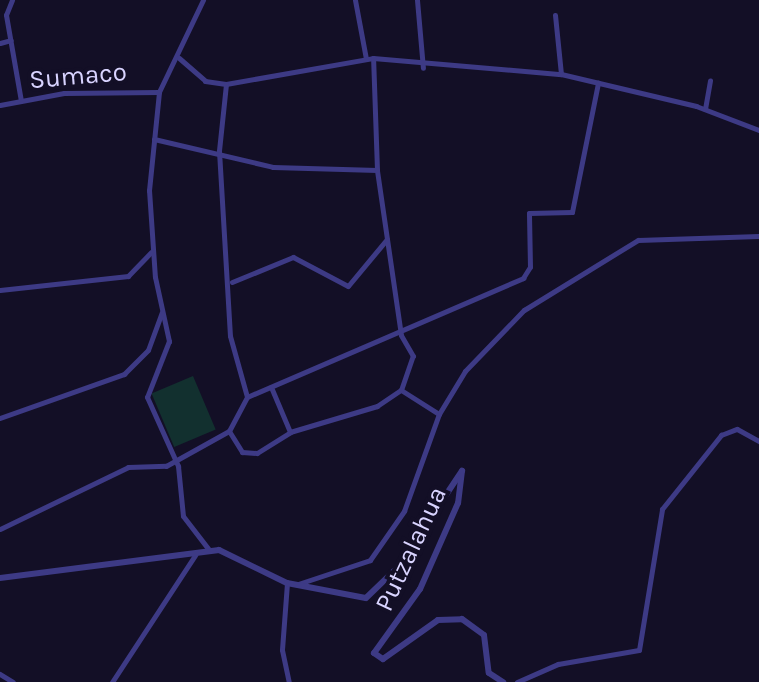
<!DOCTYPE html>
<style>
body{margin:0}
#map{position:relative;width:759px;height:682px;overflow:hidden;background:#130f26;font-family:Karla,sans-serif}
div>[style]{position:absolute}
.green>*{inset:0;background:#12302f;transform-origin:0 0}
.minor>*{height:5px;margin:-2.5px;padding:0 2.5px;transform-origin:2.5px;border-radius:2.5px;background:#3d3a85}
.tertiary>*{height:6px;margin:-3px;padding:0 3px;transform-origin:3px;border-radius:3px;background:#3d3a85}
span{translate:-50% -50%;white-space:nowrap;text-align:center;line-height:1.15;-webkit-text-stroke:8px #130f26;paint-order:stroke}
.street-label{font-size:26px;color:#d9d4ff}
</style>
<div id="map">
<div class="green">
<i style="left:193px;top:376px;width:58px;height:45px;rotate:67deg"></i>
</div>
<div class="minor">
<i style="left:12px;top:0;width:16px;rotate:112deg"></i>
<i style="left:6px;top:15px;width:87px;rotate:80.1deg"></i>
<i style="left:203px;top:0;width:102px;rotate:115.6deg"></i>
<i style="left:159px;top:92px;width:99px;rotate:95.8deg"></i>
<i style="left:149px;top:190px;width:87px;rotate:86.1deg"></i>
<i style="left:155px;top:277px;width:66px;rotate:77.7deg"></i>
<i style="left:169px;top:341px;width:60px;rotate:111.4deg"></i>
<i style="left:147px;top:397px;width:76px;rotate:65.8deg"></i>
<i style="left:178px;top:466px;width:50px;rotate:84.3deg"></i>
<i style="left:183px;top:516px;width:44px;rotate:52.4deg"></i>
<i style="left:355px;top:0;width:60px;rotate:79.4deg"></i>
<i style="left:417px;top:0;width:68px;rotate:85deg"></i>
<i style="left:555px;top:15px;width:59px;rotate:84.2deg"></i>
<i style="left:0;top:43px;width:11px;rotate:-15deg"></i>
<i style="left:179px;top:58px;width:35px;rotate:41deg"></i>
<i style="left:205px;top:81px;width:21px;rotate:8deg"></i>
<i style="left:226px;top:84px;width:149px;rotate:-10deg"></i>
<i style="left:373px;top:58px;width:189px;rotate:4.9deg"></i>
<i style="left:561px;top:74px;width:139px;rotate:13.3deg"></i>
<i style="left:696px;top:106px;width:67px;rotate:20.9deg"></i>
<i style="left:226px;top:84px;width:67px;rotate:96deg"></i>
<i style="left:219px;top:151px;width:185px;rotate:86.6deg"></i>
<i style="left:230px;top:336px;width:63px;rotate:74.4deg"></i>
<i style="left:0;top:105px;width:65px;rotate:-10.6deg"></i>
<i style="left:64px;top:93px;width:95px;rotate:-0.6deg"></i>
<i style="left:705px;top:109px;width:29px;rotate:-80deg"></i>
<i style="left:154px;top:139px;width:122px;rotate:13.2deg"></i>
<i style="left:273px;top:167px;width:104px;rotate:1.7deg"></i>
<i style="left:232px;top:282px;width:66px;rotate:-22.3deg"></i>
<i style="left:293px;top:257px;width:62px;rotate:27.8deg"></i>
<i style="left:348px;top:286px;width:61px;rotate:-50.3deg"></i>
<i style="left:0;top:290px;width:129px;rotate:-6.2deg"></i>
<i style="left:128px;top:276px;width:33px;rotate:-46deg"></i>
<i style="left:271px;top:387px;width:49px;rotate:67.1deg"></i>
<i style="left:401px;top:390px;width:45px;rotate:32.3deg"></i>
<i style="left:0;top:418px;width:132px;rotate:-19.5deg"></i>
<i style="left:124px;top:374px;width:34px;rotate:-45deg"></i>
<i style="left:148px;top:350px;width:40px;rotate:-69.8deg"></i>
<i style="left:229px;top:431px;width:38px;rotate:-62deg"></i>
<i style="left:247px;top:397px;width:301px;rotate:-23.3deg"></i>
<i style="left:523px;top:278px;width:13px;rotate:-58deg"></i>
<i style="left:530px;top:267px;width:54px;rotate:-91.1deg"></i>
<i style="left:529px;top:213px;width:43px;rotate:-1.3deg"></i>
<i style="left:572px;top:212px;width:132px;rotate:-78.6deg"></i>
<i style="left:0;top:529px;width:142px;rotate:-25.8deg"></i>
<i style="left:128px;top:467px;width:38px;rotate:-2deg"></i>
<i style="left:166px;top:466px;width:72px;rotate:-29.1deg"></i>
<i style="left:229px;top:431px;width:25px;rotate:58deg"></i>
<i style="left:242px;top:452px;width:15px;rotate:4deg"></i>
<i style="left:257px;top:453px;width:39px;rotate:-32deg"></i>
<i style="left:290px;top:432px;width:91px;rotate:-16.6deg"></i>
<i style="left:377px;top:406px;width:29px;rotate:-34deg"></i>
<i style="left:401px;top:390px;width:36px;rotate:-71deg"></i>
<i style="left:413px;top:356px;width:24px;rotate:-120deg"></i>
<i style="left:401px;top:335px;width:167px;rotate:-98.3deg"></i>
<i style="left:377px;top:170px;width:112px;rotate:-92deg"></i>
<i style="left:287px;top:583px;width:67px;rotate:94.3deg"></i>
<i style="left:282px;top:650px;width:33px;rotate:78deg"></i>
<i style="left:298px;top:584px;width:76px;rotate:-18.4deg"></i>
<i style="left:370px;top:560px;width:60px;rotate:-55.2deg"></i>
<i style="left:404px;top:511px;width:103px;rotate:-70.2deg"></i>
<i style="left:439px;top:414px;width:50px;rotate:-58.8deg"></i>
<i style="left:465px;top:371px;width:85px;rotate:-46deg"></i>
<i style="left:524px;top:310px;width:134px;rotate:-31.6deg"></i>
<i style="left:638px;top:240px;width:121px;rotate:-1.9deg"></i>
<i style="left:0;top:674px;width:15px;rotate:32deg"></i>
<i style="left:112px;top:682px;width:152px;rotate:-56.8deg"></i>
<i style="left:517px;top:682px;width:45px;rotate:-23.7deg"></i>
<i style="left:558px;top:664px;width:82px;rotate:-9.8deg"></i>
<i style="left:639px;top:650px;width:143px;rotate:-80.7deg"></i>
<i style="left:662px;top:509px;width:95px;rotate:-51.4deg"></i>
<i style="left:721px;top:435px;width:17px;rotate:-21deg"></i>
<i style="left:737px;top:429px;width:25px;rotate:29deg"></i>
</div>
<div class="tertiary">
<i style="left:0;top:578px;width:221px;rotate:-7.3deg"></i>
<i style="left:219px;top:550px;width:76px;rotate:25.9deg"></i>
<i style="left:287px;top:583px;width:80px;rotate:10.8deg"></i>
<i style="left:366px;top:598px;width:43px;rotate:-44.1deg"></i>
<i style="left:397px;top:568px;width:117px;rotate:-56.2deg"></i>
<i style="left:462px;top:471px;width:32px;rotate:97deg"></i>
<i style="left:458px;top:503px;width:94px;rotate:113.8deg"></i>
<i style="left:420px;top:589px;width:79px;rotate:125.7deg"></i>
<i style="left:374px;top:653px;width:11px;rotate:34deg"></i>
<i style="left:383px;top:659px;width:67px;rotate:-35.3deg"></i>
<i style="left:438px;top:620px;width:24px;rotate:-2deg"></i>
<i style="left:462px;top:619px;width:27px;rotate:36deg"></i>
<i style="left:484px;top:635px;width:38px;rotate:83deg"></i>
<i style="left:489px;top:673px;width:17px;rotate:33deg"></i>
</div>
<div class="street-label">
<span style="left:78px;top:76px;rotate:-5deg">Sumaco</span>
<span style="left:411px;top:549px;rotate:-65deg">Putzalahua</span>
</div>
</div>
